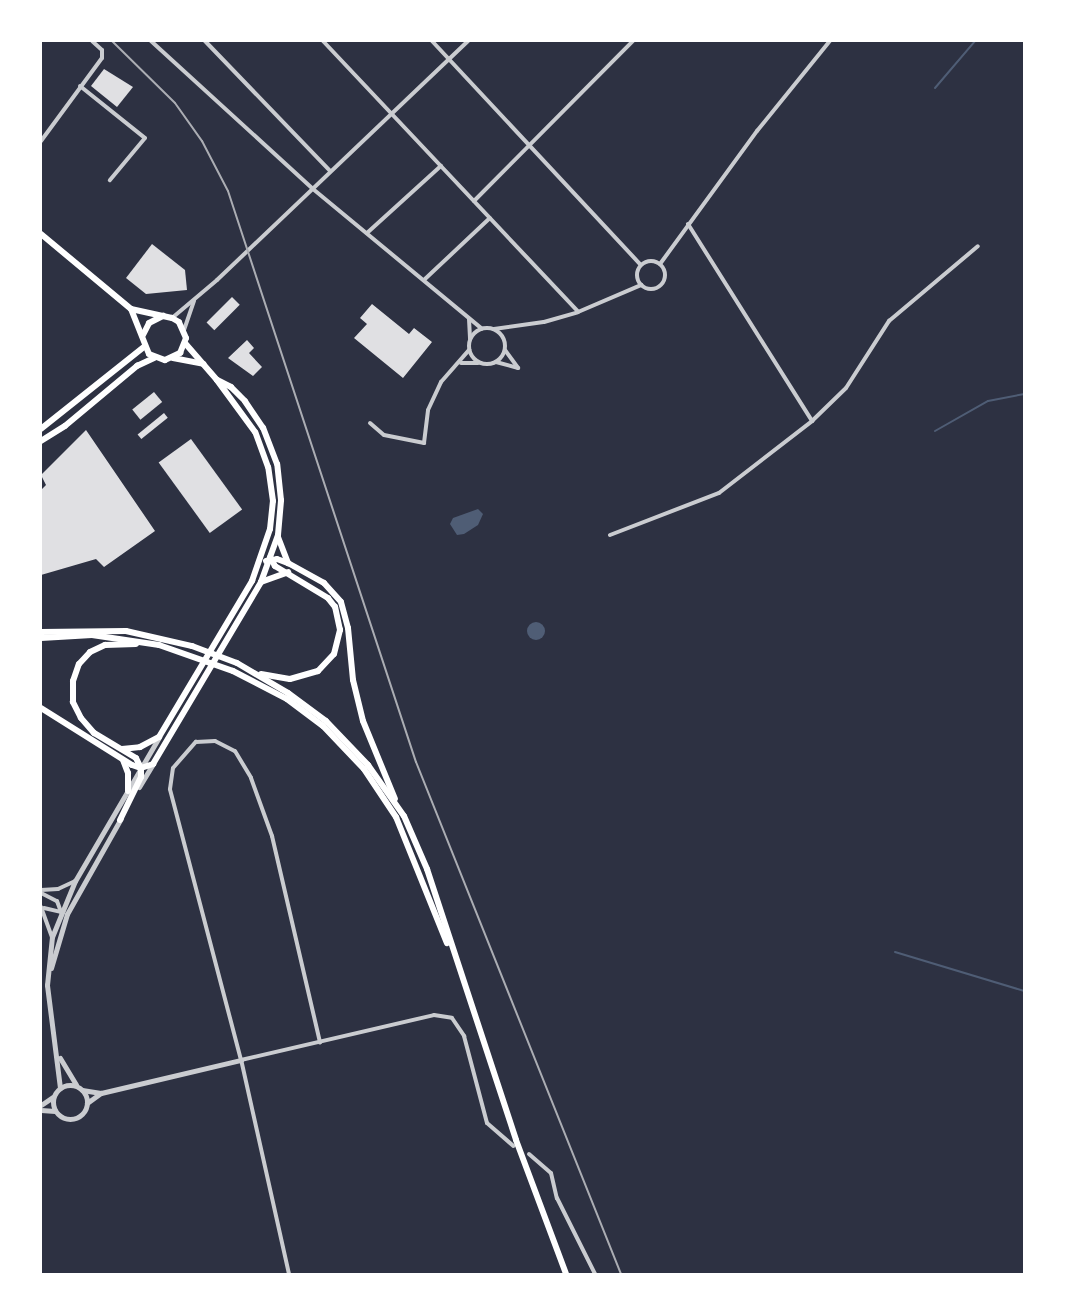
<!DOCTYPE html>
<style>
body{margin:0}
#map{position:relative;width:1065px;height:1315px;overflow:hidden;background:#2d3142;font-family:Lora,serif}
div>[style]{position:absolute}
.water>*{inset:0;background:#4f5d75}
.round{border-radius:50%}
.stream>*{height:2px;margin:-1px;padding:0 1px;transform-origin:1px;border-radius:1px;background:#4f5d75}
.building>*{inset:0;background:#e0e0e3;transform-origin:0 0}
.minor>*{height:4px;margin:-2px;padding:0 2px;transform-origin:2px;border-radius:2px;background:#caccd0}
.minor>.ring{margin:-2px;padding:0;box-sizing:content-box;background:none;border:4px solid #caccd0;border-radius:50%}
.tertiary>*{height:5px;margin:-2.5px;padding:0 2.5px;transform-origin:2.5px;border-radius:2.5px;background:#caccd0}
.tertiary>.ring{margin:-2.5px;padding:0;box-sizing:content-box;background:none;border:5px solid #caccd0;border-radius:50%}
.secondary>*{height:5.5px;margin:-2.75px;padding:0 2.75px;transform-origin:2.75px;border-radius:2.75px;background:#fff}
.primary>*{height:6px;margin:-3px;padding:0 3px;transform-origin:3px;border-radius:3px;background:#fff}
.rail>*{height:2px;margin:-1px;padding:0 1px;transform-origin:1px;border-radius:1px;background:#abadb3}
span{translate:-50% -50%;white-space:nowrap;text-align:center;line-height:1.15;-webkit-text-stroke:4px #fff;paint-order:stroke}
.frame{position:absolute;inset:0;border:42px solid #fff;pointer-events:none}
</style>
<div id="map">
<div class="water">
<i style="clip-path:polygon(478px 509px,483px 514px,478px 525px,464px 534px,457px 535px,450px 524px,453px 518px)"></i>
<i class="round" style="left:527px;top:622px;width:18px;height:18px"></i>
</div>
<div class="stream">
<i style="left:935px;top:88px;width:62px;rotate:-49.6deg"></i>
<i style="left:935px;top:431px;width:61px;rotate:-29.5deg"></i>
<i style="left:988px;top:401px;width:37px;rotate:-11deg"></i>
<i style="left:895px;top:952px;width:135px;rotate:16.8deg"></i>
</div>
<div class="building">
<i style="clip-path:polygon(104px 69px,133px 87px,117px 107px,91px 86px)"></i>
<i style="clip-path:polygon(152px 244px,185px 270px,187px 290px,146px 294px,126px 278px)"></i>
<i style="left:232px;top:297px;width:11px;height:36px;rotate:45deg"></i>
<i style="clip-path:polygon(372px 304px,409px 334px,414px 328px,432px 342px,403px 378px,354px 338px,367px 324px,360px 318px)"></i>
<i style="clip-path:polygon(247px 340px,254px 348px,249px 353px,262px 367px,253px 376px,228px 358px)"></i>
<i style="left:154px;top:392px;width:13px;height:28px;rotate:51deg"></i>
<i style="left:164px;top:413px;width:6px;height:34px;rotate:51deg"></i>
<i style="clip-path:polygon(86px 430px,155px 531px,104px 567px,96px 559px,41px 575px,41px 490px,46px 485px,41px 475px)"></i>
<i style="left:191px;top:439px;width:87px;height:40px;rotate:54deg"></i>
</div>
<div class="minor">
<i style="left:151px;top:41px;width:219px;rotate:42.4deg"></i>
<i style="left:313px;top:189px;width:219px;rotate:39.6deg"></i>
<i style="left:205px;top:41px;width:180px;rotate:46.1deg"></i>
<i style="left:323px;top:41px;width:372px;rotate:46.7deg"></i>
<i style="left:432px;top:41px;width:306px;rotate:47deg"></i>
<i style="left:80px;top:86px;width:83px;rotate:38.7deg"></i>
<i style="left:145px;top:138px;width:55px;rotate:129.8deg"></i>
<i style="left:41px;top:141px;width:103px;rotate:-53.7deg"></i>
<i style="left:102px;top:58px;width:8px;rotate:-90deg"></i>
<i style="left:102px;top:50px;width:13px;rotate:-138deg"></i>
<i style="left:474px;top:201px;width:226px;rotate:-45.2deg"></i>
<i style="left:688px;top:224px;width:233px;rotate:57.8deg"></i>
<i style="left:367px;top:233px;width:100px;rotate:-42.2deg"></i>
<i class="ring" style="left:637px;top:261px;width:24px;height:24px"></i>
<i style="left:660px;top:264px;width:165px;rotate:-53.9deg"></i>
<i style="left:757px;top:131px;width:116px;rotate:-51deg"></i>
<i style="left:425px;top:279px;width:89px;rotate:-43.2deg"></i>
<i style="left:172px;top:318px;width:59px;rotate:-40.2deg"></i>
<i style="left:217px;top:280px;width:347px;rotate:-43.6deg"></i>
<i style="left:469px;top:319px;width:20px;rotate:87deg"></i>
<i class="ring" style="left:469px;top:328px;width:32px;height:32px"></i>
<i style="left:494px;top:329px;width:50px;rotate:-8deg"></i>
<i style="left:544px;top:322px;width:35px;rotate:-16deg"></i>
<i style="left:578px;top:312px;width:69px;rotate:-23.2deg"></i>
<i style="left:184px;top:330px;width:31px;rotate:-71deg"></i>
<i style="left:505px;top:350px;width:22px;rotate:54deg"></i>
<i style="left:496px;top:362px;width:23px;rotate:15deg"></i>
<i style="left:461px;top:363px;width:17px"></i>
<i style="left:370px;top:423px;width:18px;rotate:41deg"></i>
<i style="left:384px;top:435px;width:41px;rotate:11.3deg"></i>
<i style="left:424px;top:443px;width:33px;rotate:-83deg"></i>
<i style="left:428px;top:410px;width:31px;rotate:-65deg"></i>
<i style="left:441px;top:382px;width:43px;rotate:-48.8deg"></i>
<i style="left:610px;top:535px;width:117px;rotate:-21.1deg"></i>
<i style="left:719px;top:493px;width:118px;rotate:-37.7deg"></i>
<i style="left:812px;top:421px;width:47px;rotate:-44.1deg"></i>
<i style="left:846px;top:388px;width:80px;rotate:-57.3deg"></i>
<i style="left:889px;top:321px;width:116px;rotate:-40.1deg"></i>
<i style="left:41px;top:890px;width:17px;rotate:-3deg"></i>
<i style="left:58px;top:889px;width:19px;rotate:-25deg"></i>
<i style="left:41px;top:893px;width:18px;rotate:27deg"></i>
<i style="left:57px;top:901px;width:12px;rotate:70deg"></i>
<i style="left:41px;top:907px;width:32px;rotate:70deg"></i>
<i style="left:44px;top:908px;width:17px;rotate:13deg"></i>
<i style="left:241px;top:1060px;width:198px;rotate:-13.1deg"></i>
<i style="left:434px;top:1015px;width:18px;rotate:9deg"></i>
<i style="left:452px;top:1018px;width:22px;rotate:56deg"></i>
<i style="left:464px;top:1036px;width:90px;rotate:75.2deg"></i>
<i style="left:487px;top:1123px;width:35px;rotate:41deg"></i>
<i style="left:529px;top:1154px;width:29px;rotate:41deg"></i>
<i style="left:551px;top:1173px;width:26px;rotate:77deg"></i>
<i style="left:557px;top:1198px;width:85px;rotate:63.4deg"></i>
<i style="left:289px;top:1274px;width:219px;rotate:-102.6deg"></i>
<i style="left:241px;top:1060px;width:280px;rotate:-104.7deg"></i>
<i style="left:170px;top:789px;width:21px;rotate:-82deg"></i>
<i style="left:173px;top:768px;width:35px;rotate:-49deg"></i>
<i style="left:196px;top:742px;width:19px;rotate:-3deg"></i>
<i style="left:215px;top:741px;width:22px;rotate:27deg"></i>
<i style="left:235px;top:751px;width:31px;rotate:59deg"></i>
<i style="left:251px;top:778px;width:62px;rotate:70.1deg"></i>
<i style="left:272px;top:836px;width:212px;rotate:76.9deg"></i>
</div>
<div class="tertiary">
<i style="left:139px;top:787px;width:27px;rotate:-59deg"></i>
<i style="left:51px;top:968px;width:56px;rotate:-73.5deg"></i>
<i style="left:67px;top:914px;width:110px;rotate:-60.6deg"></i>
<i style="left:60px;top:1058px;width:31px;rotate:59deg"></i>
<i class="ring" style="left:53px;top:1085px;width:29px;height:29px"></i>
<i style="left:60px;top:1088px;width:104px;rotate:-97.2deg"></i>
<i style="left:47px;top:985px;width:48px;rotate:-84.1deg"></i>
<i style="left:52px;top:937px;width:61px;rotate:-67.7deg"></i>
<i style="left:75px;top:881px;width:167px;rotate:-59.7deg"></i>
<i style="left:82px;top:1090px;width:19px;rotate:9deg"></i>
<i style="left:87px;top:1103px;width:17px;rotate:-36deg"></i>
<i style="left:101px;top:1093px;width:144px;rotate:-13.3deg"></i>
<i style="left:41px;top:1105px;width:14px;rotate:-34deg"></i>
<i style="left:41px;top:1110px;width:14px;rotate:4deg"></i>
</div>
<div class="secondary">
<i style="left:41px;top:429px;width:132px;rotate:-38.5deg"></i>
<i style="left:41px;top:441px;width:28px;rotate:-32deg"></i>
<i style="left:65px;top:426px;width:94px;rotate:-39.8deg"></i>
<i style="left:137px;top:366px;width:19px;rotate:-25deg"></i>
</div>
<div class="primary">
<i style="left:41px;top:234px;width:117px;rotate:39.8deg"></i>
<i style="left:131px;top:309px;width:48px;rotate:68.2deg"></i>
<i style="left:149px;top:354px;width:17px;rotate:21deg"></i>
<i style="left:165px;top:360px;width:17px;rotate:-25deg"></i>
<i style="left:180px;top:353px;width:16px;rotate:-68deg"></i>
<i style="left:186px;top:338px;width:17px;rotate:-114deg"></i>
<i style="left:179px;top:322px;width:8px;rotate:-150deg"></i>
<i style="left:172px;top:318px;width:42px;rotate:-167.6deg"></i>
<i style="left:143px;top:335px;width:13px;rotate:-63deg"></i>
<i style="left:149px;top:323px;width:16px;rotate:-27deg"></i>
<i style="left:173px;top:358px;width:31px;rotate:11deg"></i>
<i style="left:278px;top:537px;width:28px;rotate:69deg"></i>
<i style="left:266px;top:561px;width:11px;rotate:-10deg"></i>
<i style="left:277px;top:559px;width:12px;rotate:20deg"></i>
<i style="left:288px;top:563px;width:41px;rotate:29.1deg"></i>
<i style="left:324px;top:583px;width:25px;rotate:48deg"></i>
<i style="left:341px;top:602px;width:27px;rotate:75deg"></i>
<i style="left:348px;top:628px;width:52px;rotate:84.5deg"></i>
<i style="left:353px;top:680px;width:42px;rotate:76.3deg"></i>
<i style="left:363px;top:721px;width:84px;rotate:67.7deg"></i>
<i style="left:261px;top:582px;width:29px;rotate:-20deg"></i>
<i style="left:41px;top:632px;width:85px;rotate:-0.7deg"></i>
<i style="left:126px;top:631px;width:68px;rotate:12.8deg"></i>
<i style="left:192px;top:646px;width:48px;rotate:20.7deg"></i>
<i style="left:237px;top:663px;width:59px;rotate:30.5deg"></i>
<i style="left:288px;top:693px;width:47px;rotate:36.4deg"></i>
<i style="left:326px;top:721px;width:61px;rotate:46.3deg"></i>
<i style="left:368px;top:765px;width:62px;rotate:54.8deg"></i>
<i style="left:404px;top:816px;width:58px;rotate:66.5deg"></i>
<i style="left:427px;top:869px;width:285px;rotate:71.8deg"></i>
<i style="left:516px;top:1140px;width:143px;rotate:69.5deg"></i>
<i style="left:41px;top:638px;width:51px;rotate:-3.4deg"></i>
<i style="left:92px;top:635px;width:68px;rotate:8.5deg"></i>
<i style="left:159px;top:645px;width:78px;rotate:19.4deg"></i>
<i style="left:233px;top:671px;width:61px;rotate:27.4deg"></i>
<i style="left:287px;top:699px;width:45px;rotate:36.9deg"></i>
<i style="left:323px;top:726px;width:59px;rotate:46.4deg"></i>
<i style="left:364px;top:769px;width:58px;rotate:56.3deg"></i>
<i style="left:396px;top:817px;width:136px;rotate:68deg"></i>
<i style="left:261px;top:674px;width:29px;rotate:10deg"></i>
<i style="left:290px;top:679px;width:29px;rotate:-16deg"></i>
<i style="left:318px;top:671px;width:23px;rotate:-47deg"></i>
<i style="left:334px;top:654px;width:25px;rotate:-76deg"></i>
<i style="left:340px;top:630px;width:24px;rotate:-102deg"></i>
<i style="left:335px;top:607px;width:11px;rotate:-128deg"></i>
<i style="left:328px;top:598px;width:62px;rotate:-148.9deg"></i>
<i style="left:275px;top:566px;width:10px;rotate:-119deg"></i>
<i style="left:41px;top:708px;width:107px;rotate:32.1deg"></i>
<i style="left:132px;top:765px;width:9px;rotate:18deg"></i>
<i style="left:141px;top:768px;width:13px;rotate:-18deg"></i>
<i style="left:153px;top:764px;width:212px;rotate:-59.3deg"></i>
<i style="left:261px;top:582px;width:50px;rotate:-70.1deg"></i>
<i style="left:278px;top:535px;width:35px;rotate:-85deg"></i>
<i style="left:281px;top:500px;width:36px;rotate:-96deg"></i>
<i style="left:277px;top:464px;width:39px;rotate:-111deg"></i>
<i style="left:263px;top:428px;width:32px;rotate:-124deg"></i>
<i style="left:245px;top:401px;width:20px;rotate:-135deg"></i>
<i style="left:231px;top:387px;width:16px;rotate:-153deg"></i>
<i style="left:122px;top:749px;width:18px;rotate:-6deg"></i>
<i style="left:140px;top:747px;width:21px;rotate:-28deg"></i>
<i style="left:159px;top:737px;width:182px;rotate:-59.2deg"></i>
<i style="left:252px;top:581px;width:55px;rotate:-70.9deg"></i>
<i style="left:270px;top:529px;width:28px;rotate:-84deg"></i>
<i style="left:273px;top:501px;width:34px;rotate:-98deg"></i>
<i style="left:268px;top:467px;width:37px;rotate:-110deg"></i>
<i style="left:255px;top:432px;width:64px;rotate:-126.2deg"></i>
<i style="left:217px;top:380px;width:49px;rotate:-130.9deg"></i>
<i style="left:123px;top:760px;width:14px;rotate:69deg"></i>
<i style="left:128px;top:773px;width:18px;rotate:90deg"></i>
<i style="left:120px;top:820px;width:48px;rotate:-64deg"></i>
<i style="left:141px;top:777px;width:9px;rotate:-90deg"></i>
<i style="left:141px;top:768px;width:11px;rotate:-117deg"></i>
<i style="left:136px;top:758px;width:49px;rotate:-149.2deg"></i>
<i style="left:94px;top:733px;width:20px;rotate:-131deg"></i>
<i style="left:81px;top:718px;width:18px;rotate:-117deg"></i>
<i style="left:73px;top:702px;width:21px;rotate:-90deg"></i>
<i style="left:73px;top:681px;width:18px;rotate:-71deg"></i>
<i style="left:79px;top:664px;width:16px;rotate:-47deg"></i>
<i style="left:90px;top:652px;width:17px;rotate:-25deg"></i>
<i style="left:105px;top:645px;width:31px;rotate:-2deg"></i>
</div>
<div class="rail">
<i style="left:112px;top:41px;width:88px;rotate:44.5deg"></i>
<i style="left:175px;top:103px;width:47px;rotate:54.6deg"></i>
<i style="left:202px;top:141px;width:56px;rotate:62.5deg"></i>
<i style="left:228px;top:191px;width:601px;rotate:71.78deg"></i>
<i style="left:416px;top:762px;width:552px;rotate:68.18deg"></i>
</div>
<div class="frame"></div>
</div>
